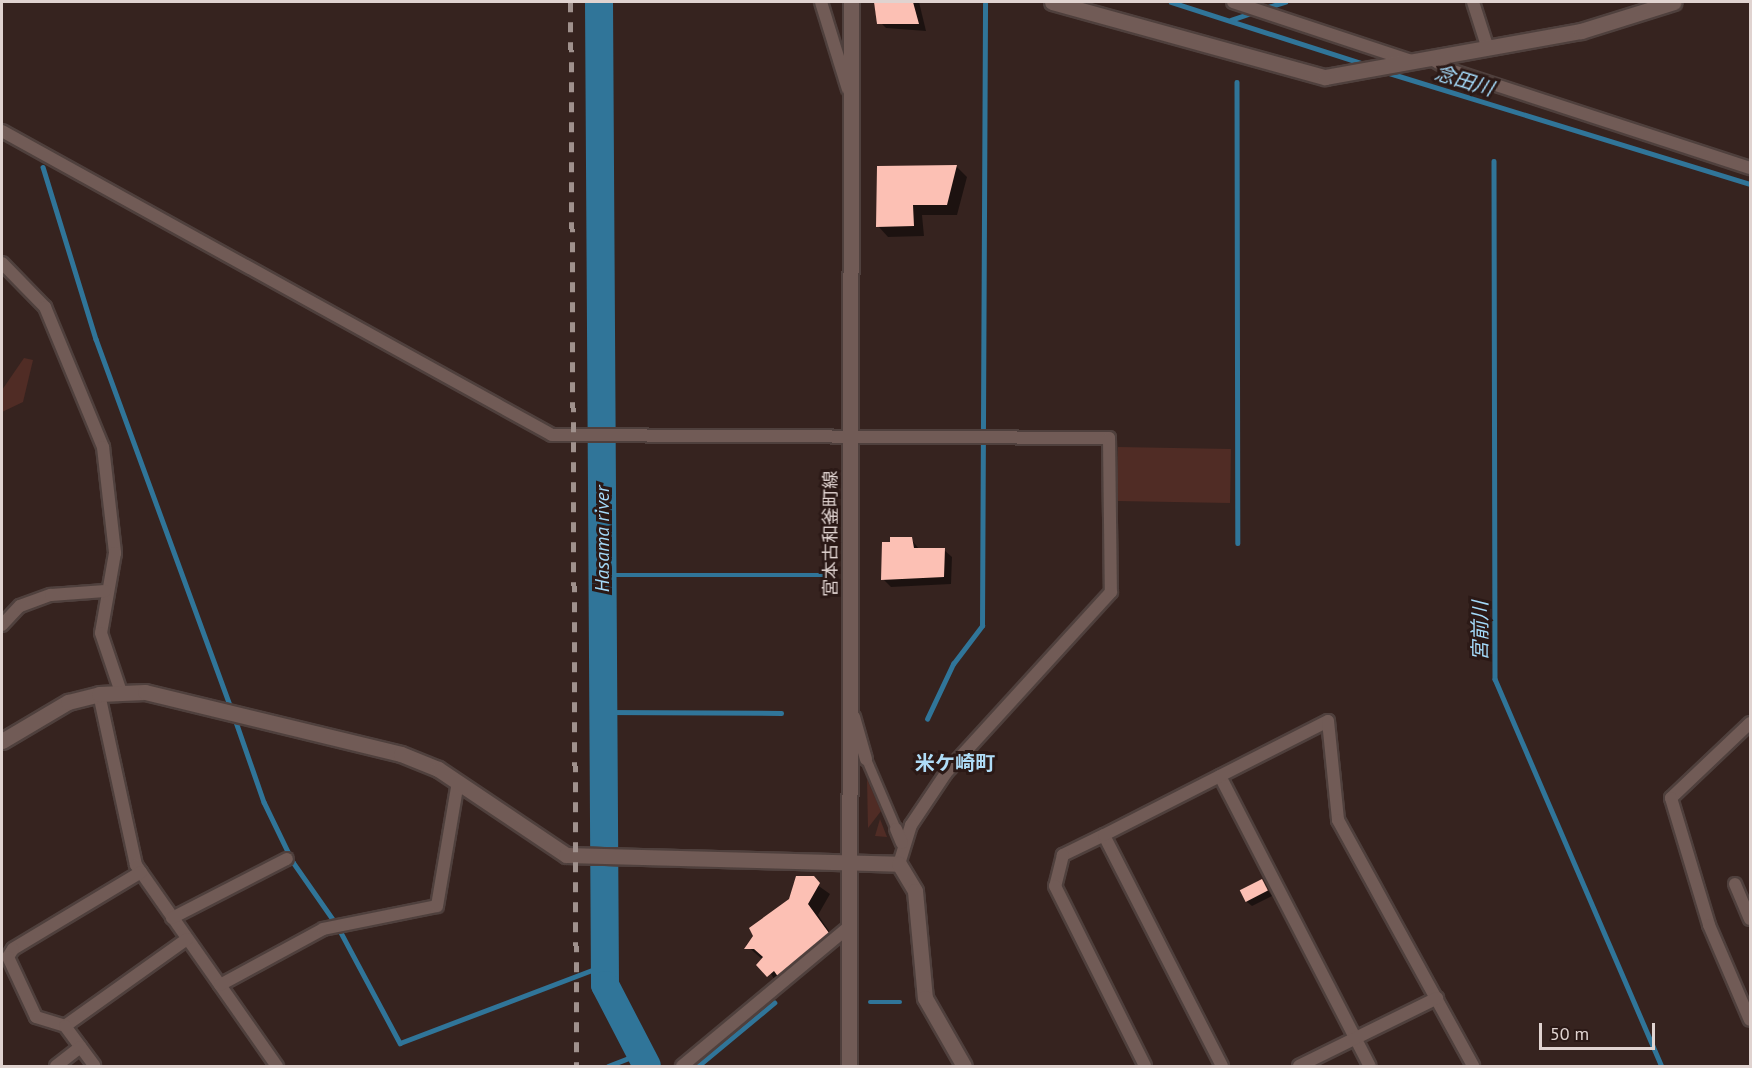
<!DOCTYPE html>
<meta charset="utf-8">
<style>
body{margin:0}
#map{position:relative;width:1752px;height:1068px;overflow:hidden;background:#36231f;font-family:"PT Sans","Noto Sans JP",sans-serif}
div>[style]{position:absolute}
.green>*{inset:0;background:#502c25;transform-origin:0 0}
.shadow>*{inset:0;background:#0007}
.stream>*{height:4.5px;margin:-2.25px;padding:0 2.25px;transform-origin:2.25px;border-radius:2.25px;background:#307599}
.river>*{height:28px;margin:-14px;padding:0 14px;transform-origin:14px;border-radius:14px;background:#307599}
.building>*{inset:0;background:#fcc0b4;transform-origin:0 0}
.roads{filter:drop-shadow(2px 0 #4f403d) drop-shadow(-2px 0 #4f403d) drop-shadow(0 2px #4f403d) drop-shadow(0 -2px #4f403d)}
.pedestrian>*{height:9px;margin:-4.5px;padding:0 4.5px;transform-origin:4.5px;border-radius:4.5px;background:#715b56}
.minor>*{height:12px;margin:-6px;padding:0 6px;transform-origin:6px;border-radius:6px;background:#715b56}
.tertiary>*{height:15px;margin:-7.5px;padding:0 7.5px;transform-origin:7.5px;border-radius:7.5px;background:#715b56}
.rail>*{height:4.5px;margin-top:-2.25px;transform-origin:0;background:repeating-linear-gradient(90deg,#a0918d 0 10px,transparent 0 20px)}
span{translate:-50% -50%;white-space:nowrap;text-align:center;line-height:1.15;-webkit-text-stroke:6px #2b1916;paint-order:stroke}
.street-label{font-size:18px;color:#e0d3d0}
.water-label{font-size:20px;color:#a4dafa;font-style:italic}
.neighbourhood-label{font-size:20px;color:#afdcf7;font-weight:700}
.frame{position:absolute;inset:0;border:3px solid #e0d3d0;pointer-events:none}
.scale{position:absolute;left:1539px;top:1023px;width:116px;height:27px;box-sizing:border-box;border:3px solid #e0d3d0;border-top:0;padding-left:8px;font-size:18px;line-height:21px;white-space:nowrap;color:#e0d3d0;-webkit-text-stroke:4px #2b1916;paint-order:stroke}
</style>
<div id="map">
<div class="green">
<i style="clip-path:polygon(24px 358px,33px 360px,23px 402px,2px 412px,2px 390px)"></i>
<i style="left:1118px;top:447px;width:113px;height:54px;rotate:1deg"></i>
<i style="clip-path:polygon(867px 779px,881px 811px,868px 828px)"></i>
<i style="clip-path:polygon(880px 819px,887px 837px,875px 836px)"></i>
</div>
<div class="shadow">
<i style="clip-path:polygon(877px 2px,919px 2px,926px 31px,886px 28px,878px 20px)"></i>
<i style="clip-path:polygon(957px 167px,967px 177px,957px 215px,922px 215px,924px 236px,888px 237px,878px 226px,879px 168px)"></i>
<i style="clip-path:polygon(911px 539px,919px 549px,944px 550px,952px 557px,951px 584px,891px 587px,883px 579px)"></i>
<i style="clip-path:polygon(806px 877px,830px 894px,818px 915px,838px 944px,790px 987px,784px 981px,778px 986px,763px 960px,746px 945px,791px 900px,793px 884px)"></i>
<i style="clip-path:polygon(1261px 881px,1272px 896px,1252px 906px,1247px 902px)"></i>
</div>
<div class="stream">
<i style="left:1171px;top:2px;width:203px;rotate:17.8deg"></i>
<i style="left:1265px;top:8px;width:21px;rotate:-17deg"></i>
<i style="left:1231px;top:20px;width:24px;rotate:-19deg"></i>
<i style="left:1386px;top:72px;width:381px;rotate:17.1deg"></i>
<i style="left:1237px;top:82px;width:461px;rotate:89.9deg"></i>
<i style="left:1494px;top:161px;width:518px;rotate:89.89deg"></i>
<i style="left:1495px;top:679px;width:421px;rotate:66.7deg"></i>
<i style="left:43px;top:167px;width:180px;rotate:72.9deg"></i>
<i style="left:96px;top:339px;width:393px;rotate:69.9deg"></i>
<i style="left:602px;top:575px;width:224px"></i>
<i style="left:603px;top:712px;width:178px;rotate:0.3deg"></i>
<i style="left:234px;top:716px;width:91px;rotate:70.8deg"></i>
<i style="left:264px;top:802px;width:67px;rotate:64.2deg"></i>
<i style="left:293px;top:862px;width:77px;rotate:55.1deg"></i>
<i style="left:337px;top:925px;width:134px;rotate:61.9deg"></i>
<i style="left:400px;top:1043px;width:219px;rotate:-20.8deg"></i>
<i style="left:927px;top:719px;width:61px;rotate:-64.7deg"></i>
<i style="left:953px;top:664px;width:48px;rotate:-52.7deg"></i>
<i style="left:982px;top:626px;width:622px;rotate:-89.72deg"></i>
<i style="left:870px;top:1002px;width:30px"></i>
<i style="left:608px;top:1066px;width:34px;rotate:-21deg"></i>
<i style="left:698px;top:1066px;width:99px;rotate:-39.7deg"></i>
</div>
<div class="river">
<i style="left:599px;top:2px;width:983px;rotate:89.65deg"></i>
<i style="left:605px;top:985px;width:91px;rotate:62.6deg"></i>
</div>
<div class="building">
<i style="clip-path:polygon(874px 2px,913px 2px,919px 24px,877px 24px)"></i>
<i style="clip-path:polygon(957px 165px,947px 205px,913px 205px,914px 226px,876px 227px,877px 166px)"></i>
<i style="clip-path:polygon(890px 537px,912px 537px,914px 548px,945px 548px,944px 577px,881px 580px,882px 542px,890px 542px)"></i>
<i style="clip-path:polygon(796px 876px,814px 876px,820px 883px,808px 904px,829px 933px,779px 978px,774px 971px,767px 977px,756px 965px,763px 957px,754px 949px,744px 949px,753px 936px,749px 928px,789px 899px)"></i>
<i style="left:1262px;top:879px;width:13px;height:25px;rotate:63deg"></i>
</div>
<div class="roads">
<div class="pedestrian">
<i style="left:866px;top:759px;width:76px;rotate:66.8deg"></i>
</div>
<div class="minor">
<i style="left:821px;top:2px;width:91px;rotate:72.8deg"></i>
<i style="left:1233px;top:2px;width:191px;rotate:18.3deg"></i>
<i style="left:1473px;top:2px;width:49px;rotate:72.3deg"></i>
<i style="left:1432px;top:59px;width:21px;rotate:31deg"></i>
<i style="left:1450px;top:70px;width:316px;rotate:18.1deg"></i>
<i style="left:2px;top:131px;width:628px;rotate:28.93deg"></i>
<i style="left:552px;top:435px;width:557px;rotate:0.31deg"></i>
<i style="left:1109px;top:438px;width:154px;rotate:89.3deg"></i>
<i style="left:1111px;top:592px;width:245px;rotate:132.4deg"></i>
<i style="left:946px;top:773px;width:63px;rotate:123.9deg"></i>
<i style="left:911px;top:825px;width:41px;rotate:107.1deg"></i>
<i style="left:2px;top:263px;width:62px;rotate:45.7deg"></i>
<i style="left:45px;top:307px;width:152px;rotate:67.5deg"></i>
<i style="left:103px;top:447px;width:107px;rotate:83.5deg"></i>
<i style="left:115px;top:553px;width:81px;rotate:99.9deg"></i>
<i style="left:101px;top:633px;width:62px;rotate:71.3deg"></i>
<i style="left:2px;top:625px;width:26px;rotate:-47deg"></i>
<i style="left:20px;top:606px;width:33px;rotate:-20deg"></i>
<i style="left:51px;top:595px;width:54px;rotate:-4.2deg"></i>
<i style="left:99px;top:694px;width:175px;rotate:77.8deg"></i>
<i style="left:136px;top:865px;width:246px;rotate:55deg"></i>
<i style="left:854px;top:717px;width:44px;rotate:74.1deg"></i>
<i style="left:1750px;top:723px;width:109px;rotate:136.5deg"></i>
<i style="left:1671px;top:798px;width:133px;rotate:73.3deg"></i>
<i style="left:1709px;top:925px;width:103px;rotate:66.7deg"></i>
<i style="left:1220px;top:776px;width:326px;rotate:62.7deg"></i>
<i style="left:896px;top:829px;width:15px;rotate:67deg"></i>
<i style="left:1104px;top:835px;width:46px;rotate:154deg"></i>
<i style="left:1063px;top:855px;width:32px;rotate:104deg"></i>
<i style="left:1055px;top:886px;width:201px;rotate:63.4deg"></i>
<i style="left:141px;top:872px;width:149px;rotate:149deg"></i>
<i style="left:13px;top:949px;width:9px;rotate:122deg"></i>
<i style="left:8px;top:957px;width:66px;rotate:65deg"></i>
<i style="left:36px;top:1017px;width:30px;rotate:17deg"></i>
<i style="left:65px;top:1026px;width:150px;rotate:-35.5deg"></i>
<i style="left:1735px;top:884px;width:38px;rotate:67deg"></i>
<i style="left:172px;top:918px;width:129px;rotate:-27.2deg"></i>
<i style="left:220px;top:985px;width:117px;rotate:-28.5deg"></i>
<i style="left:323px;top:929px;width:116px;rotate:-11.4deg"></i>
<i style="left:437px;top:906px;width:126px;rotate:-80.4deg"></i>
<i style="left:65px;top:1026px;width:49px;rotate:53.4deg"></i>
<i style="left:56px;top:1066px;width:31px;rotate:-38deg"></i>
<i style="left:682px;top:1066px;width:219px;rotate:-39.8deg"></i>
<i style="left:1222px;top:1066px;width:259px;rotate:-117.1deg"></i>
<i style="left:1104px;top:835px;width:251px;rotate:-27deg"></i>
<i style="left:1328px;top:721px;width:100px;rotate:84.2deg"></i>
<i style="left:1338px;top:820px;width:281px;rotate:61.2deg"></i>
<i style="left:1299px;top:1066px;width:154px;rotate:-26.2deg"></i>
</div>
<div class="tertiary">
<i style="left:1052px;top:2px;width:283px;rotate:15.4deg"></i>
<i style="left:1325px;top:77px;width:260px;rotate:-10.2deg"></i>
<i style="left:1581px;top:31px;width:97px;rotate:-17.3deg"></i>
<i style="left:2px;top:741px;width:77px;rotate:-30.6deg"></i>
<i style="left:68px;top:702px;width:32px;rotate:-14deg"></i>
<i style="left:99px;top:694px;width:46px;rotate:-2.5deg"></i>
<i style="left:145px;top:692px;width:263px;rotate:13.6deg"></i>
<i style="left:401px;top:754px;width:40px;rotate:22deg"></i>
<i style="left:438px;top:769px;width:154px;rotate:33.9deg"></i>
<i style="left:566px;top:855px;width:333px;rotate:1.5deg"></i>
<i style="left:899px;top:864px;width:31px;rotate:59deg"></i>
<i style="left:915px;top:891px;width:107px;rotate:84.7deg"></i>
<i style="left:925px;top:998px;width:78px;rotate:60.2deg"></i>
<i style="left:849px;top:1066px;width:1064px;rotate:-89.89deg"></i>
</div>
</div>
<div class="rail">
<i style="left:571px;top:2px;width:1064px;rotate:89.68deg"></i>
</div>
<div class="street-label">
<span style="left:831px;top:534px;rotate:-90deg">宮本古和釜町線</span>
</div>
<div class="water-label">
<span style="left:1464px;top:81px;rotate:17deg">念田川</span>
<span style="left:602px;top:539px;rotate:-90deg">Hasama river</span>
<span style="left:1480px;top:631px;rotate:-90deg">宮前川</span>
</div>
<div class="neighbourhood-label">
<span style="left:955px;top:763px">米ケ崎町</span>
</div>
<div class="frame"></div>
<div class="scale">50 m</div>
</div>
